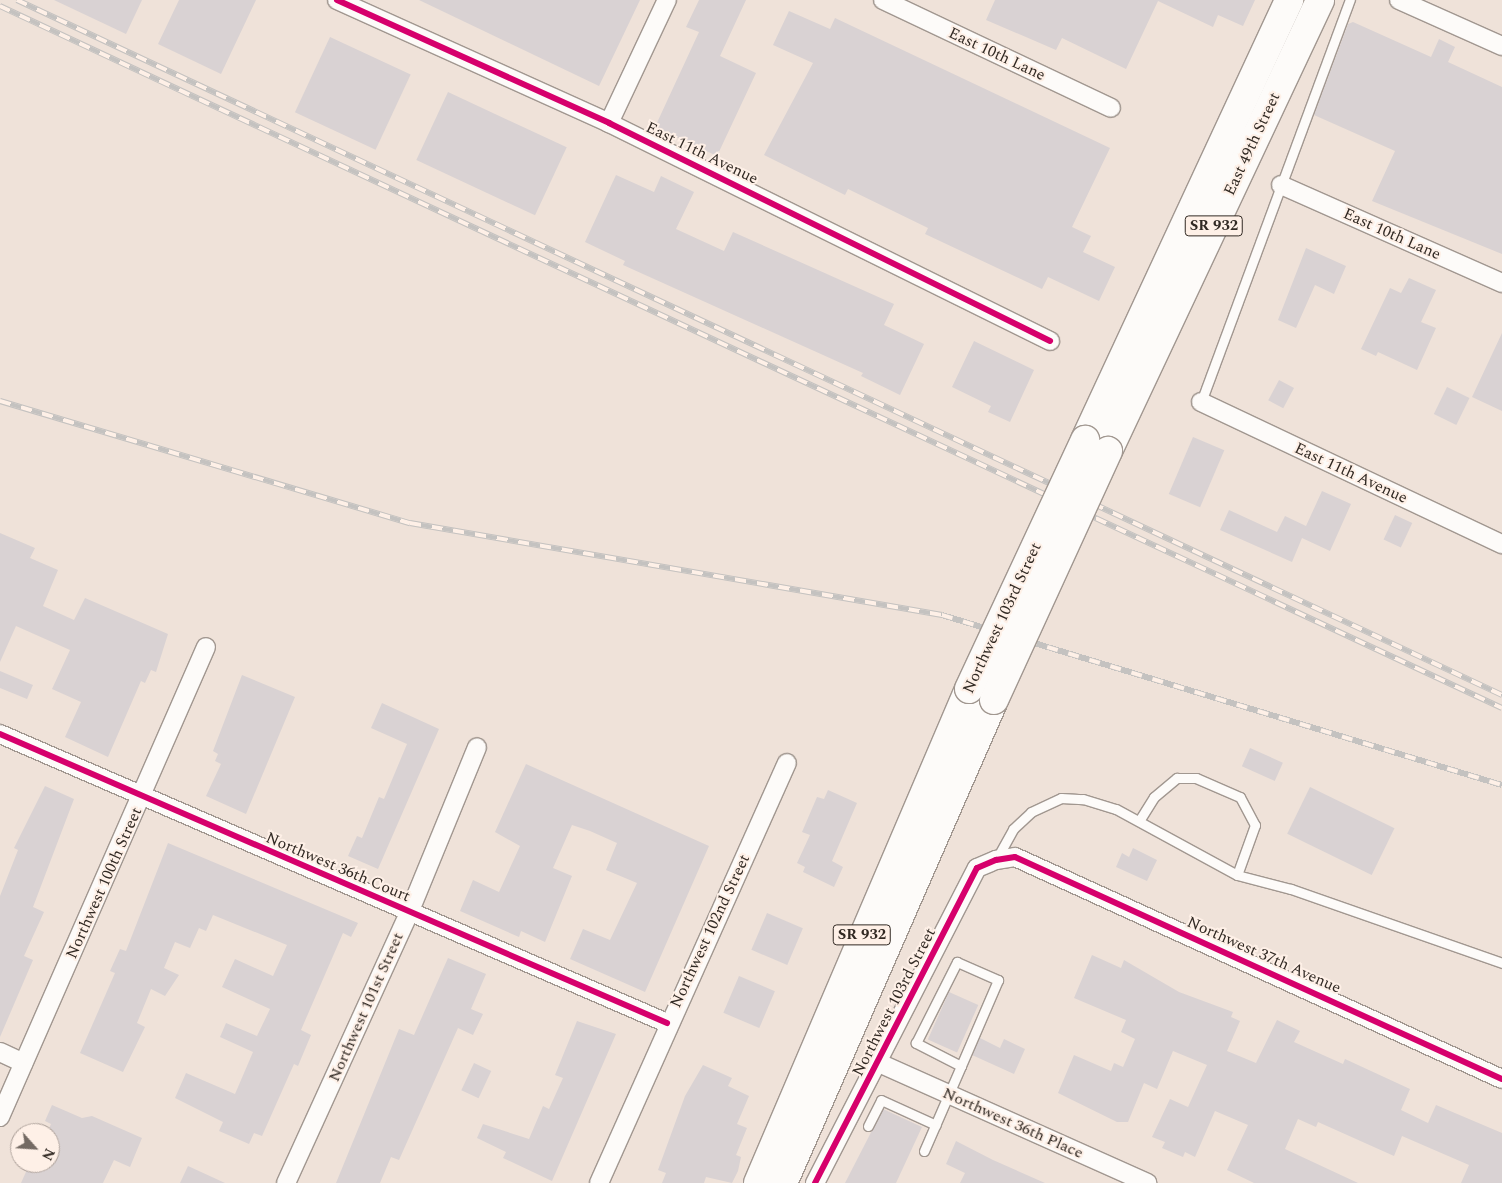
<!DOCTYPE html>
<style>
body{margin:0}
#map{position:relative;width:1502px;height:1183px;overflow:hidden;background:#efe2d9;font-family:Spectral,serif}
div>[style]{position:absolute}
.building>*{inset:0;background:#d9d2d3;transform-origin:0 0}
.roads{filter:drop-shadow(1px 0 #a19790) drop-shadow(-1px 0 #a19790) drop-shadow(0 1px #a19790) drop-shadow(0 -1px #a19790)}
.service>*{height:9px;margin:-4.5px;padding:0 4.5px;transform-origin:4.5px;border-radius:4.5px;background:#fdfbf9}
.minor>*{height:18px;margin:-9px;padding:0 9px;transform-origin:9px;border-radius:9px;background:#fdfbf9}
.primary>*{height:28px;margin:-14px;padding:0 14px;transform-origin:14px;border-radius:14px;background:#fdfbf9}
.rail>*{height:5.5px;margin-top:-2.75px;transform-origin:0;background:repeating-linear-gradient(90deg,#fef0e7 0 11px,#c4c2c0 0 22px);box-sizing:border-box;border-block:1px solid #c4c2c0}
.bridges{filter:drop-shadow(1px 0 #a19790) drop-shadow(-1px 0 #a19790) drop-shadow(0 1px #a19790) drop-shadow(0 -1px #a19790)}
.primary-bridge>*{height:28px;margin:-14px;padding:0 14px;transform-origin:14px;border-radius:14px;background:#fdfbf9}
.cycleway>*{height:6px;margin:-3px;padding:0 3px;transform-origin:3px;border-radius:3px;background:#d6006c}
span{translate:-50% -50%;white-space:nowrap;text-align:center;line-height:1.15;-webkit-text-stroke:4px #fef0e7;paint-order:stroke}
.shield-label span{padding:1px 4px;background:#fef0e7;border:1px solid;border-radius:4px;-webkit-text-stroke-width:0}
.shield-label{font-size:15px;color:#312923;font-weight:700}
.street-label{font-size:16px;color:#312923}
.north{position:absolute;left:10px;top:1123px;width:50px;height:50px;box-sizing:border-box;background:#fef0e7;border:1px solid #aca099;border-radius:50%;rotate:116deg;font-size:14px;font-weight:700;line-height:20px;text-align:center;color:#312923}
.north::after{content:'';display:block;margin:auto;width:18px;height:22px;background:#746a63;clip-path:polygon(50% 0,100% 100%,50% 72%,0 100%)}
</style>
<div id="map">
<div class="building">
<i style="clip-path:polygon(54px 0,142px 0,126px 34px)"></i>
<i style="clip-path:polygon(179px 0,256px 0,221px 74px,158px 44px)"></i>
<i style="clip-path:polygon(419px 0,640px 0,599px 86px)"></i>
<i style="clip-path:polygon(699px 0,746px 0,720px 56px,756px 73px,717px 156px,655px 127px,699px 32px,686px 27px)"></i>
<i style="clip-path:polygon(995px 0,1255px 0,1243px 26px,1218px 15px,1213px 27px,1158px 1px,1126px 69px,1062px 38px,1056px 50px,986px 20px)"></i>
<i style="clip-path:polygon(789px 11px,830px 29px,835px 18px,1110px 148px,1072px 227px,1091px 236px,1083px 252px,1115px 267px,1099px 301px,1048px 277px,1042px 289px,925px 234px,928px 228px,848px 189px,845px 195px,764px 155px,813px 63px,773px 45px)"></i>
<i style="clip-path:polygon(1353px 22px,1431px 57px,1439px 39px,1455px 47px,1448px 62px,1502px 87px,1502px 254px,1372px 201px,1395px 151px,1314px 115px,1348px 24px)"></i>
<i style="left:330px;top:37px;width:89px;height:83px;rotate:25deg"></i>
<i style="left:448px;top:92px;width:131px;height:75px;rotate:25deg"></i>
<i style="clip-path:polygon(616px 175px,654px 192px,661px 176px,694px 192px,676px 229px,724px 251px,733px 232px,894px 304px,884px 325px,924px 344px,900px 395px,861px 376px,863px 373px,623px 265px,625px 261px,585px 242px)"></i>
<i style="clip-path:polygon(1306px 248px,1346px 266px,1334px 294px,1315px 285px,1296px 328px,1278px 320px)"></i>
<i style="clip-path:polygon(1409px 278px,1436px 290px,1421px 322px,1436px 328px,1417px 370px,1378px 352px,1376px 356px,1361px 349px,1390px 288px,1401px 293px)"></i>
<i style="clip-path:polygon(1502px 333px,1502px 411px,1472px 397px)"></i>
<i style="clip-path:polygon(974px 341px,1034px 370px,1010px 422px,988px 412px,991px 406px,952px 387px)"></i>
<i style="left:1279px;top:380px;width:17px;height:23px;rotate:28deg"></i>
<i style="left:1447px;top:387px;width:25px;height:30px;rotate:26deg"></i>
<i style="left:1193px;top:437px;width:34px;height:62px;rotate:23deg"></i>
<i style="clip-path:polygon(1322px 491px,1351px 504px,1330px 551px,1302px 538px,1292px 562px,1220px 530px,1229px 510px,1277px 532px,1285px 516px,1306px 526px)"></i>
<i style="left:1395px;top:515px;width:19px;height:27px;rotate:25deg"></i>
<i style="clip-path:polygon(0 533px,35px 548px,30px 558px,58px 570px,43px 606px,74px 620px,85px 598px,168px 634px,156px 672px,151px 670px,145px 683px,141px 681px,108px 757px,65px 737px,81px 702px,52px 689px,70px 650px,16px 626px,0 662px)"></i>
<i style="clip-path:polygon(0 671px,33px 685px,27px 699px,0 688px)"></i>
<i style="clip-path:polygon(242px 675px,295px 697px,246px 814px,206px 796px,221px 764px,215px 761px,218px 754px,213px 751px)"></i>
<i style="clip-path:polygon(382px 703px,439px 729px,378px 869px,348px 856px,357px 836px,362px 838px,379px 797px,384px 799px,407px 744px,371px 728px)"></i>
<i style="left:1250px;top:748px;width:36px;height:20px;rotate:24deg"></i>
<i style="clip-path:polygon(526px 764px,709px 846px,645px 992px,570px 959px,583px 929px,610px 940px,637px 883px,606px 870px,617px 843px,590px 831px,572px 825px,553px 868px,572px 876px,545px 942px,521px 931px,519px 937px,460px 911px,473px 880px,499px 892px,520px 846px,495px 832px)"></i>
<i style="clip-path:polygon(45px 786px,74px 799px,33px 907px,44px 912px,24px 956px,33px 960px,0 1037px,0 896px,18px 850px,14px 848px)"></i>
<i style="left:1310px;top:787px;width:94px;height:52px;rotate:26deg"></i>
<i style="clip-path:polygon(828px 790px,857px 803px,832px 861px,843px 867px,834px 887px,803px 872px,805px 867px,797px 863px,810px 835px,802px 832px,817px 797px,824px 799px)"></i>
<i style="clip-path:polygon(168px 843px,358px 923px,351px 937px,343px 933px,301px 1030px,311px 1035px,298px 1066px,294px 1064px,262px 1136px,254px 1133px,249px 1144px,219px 1131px,223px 1122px,175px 1098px,186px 1073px,235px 1094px,253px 1052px,220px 1037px,226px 1023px,257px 1036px,270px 1009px,222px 987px,235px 959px,273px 976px,287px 945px,213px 915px,206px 931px,199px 928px,190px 948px,175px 942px,164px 968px,179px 975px,165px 996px,151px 989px,137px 1023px,145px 1027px,123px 1072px,80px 1053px,115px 973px,110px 971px,120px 949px,126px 951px)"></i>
<i style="clip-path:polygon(1133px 848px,1157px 860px,1147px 881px,1116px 867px,1122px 853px,1129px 857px)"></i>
<i style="left:767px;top:913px;width:39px;height:40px;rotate:23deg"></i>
<i style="clip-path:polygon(1092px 955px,1121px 968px,1124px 960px,1179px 992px,1233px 1012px,1231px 1017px,1240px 1021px,1227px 1051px,1256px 1063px,1277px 1020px,1300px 1031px,1294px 1042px,1343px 1064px,1345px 1059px,1410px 1089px,1401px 1110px,1428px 1123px,1436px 1105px,1502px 1133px,1502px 1183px,1461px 1183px,1469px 1165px,1402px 1136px,1394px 1156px,1318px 1122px,1316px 1127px,1298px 1119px,1285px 1149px,1358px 1183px,1254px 1183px,1227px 1170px,1248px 1125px,1215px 1111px,1195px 1157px,1185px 1152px,1183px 1157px,1162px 1148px,1165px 1142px,1152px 1137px,1170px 1099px,1188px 1107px,1207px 1065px,1173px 1051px,1157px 1089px,1144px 1083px,1128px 1122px,1117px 1122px,1058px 1093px,1074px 1055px,1111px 1071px,1114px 1063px,1123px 1067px,1135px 1039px,1121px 1032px,1126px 1020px,1074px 998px)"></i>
<i style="clip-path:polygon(448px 958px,486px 974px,471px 1009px,483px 1014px,473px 1035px,458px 1028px,399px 1160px,391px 1157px,380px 1183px,336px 1183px,399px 1029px,414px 1035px)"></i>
<i style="left:739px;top:976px;width:39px;height:40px;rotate:23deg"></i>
<i style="left:949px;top:992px;width:32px;height:52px;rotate:24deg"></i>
<i style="clip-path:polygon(577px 1021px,616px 1034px,552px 1181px,503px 1158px,506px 1152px,477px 1138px,483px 1124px,529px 1139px,543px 1106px,549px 1109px,563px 1078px,555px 1075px)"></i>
<i style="clip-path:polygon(980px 1038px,1000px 1048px,1004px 1039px,1025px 1049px,1014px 1074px,972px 1055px)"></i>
<i style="left:474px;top:1063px;width:19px;height:30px;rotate:25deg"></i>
<i style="clip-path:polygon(703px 1065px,732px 1078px,728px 1086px,749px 1096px,737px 1124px,747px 1128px,736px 1155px,741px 1157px,738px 1171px,732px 1183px,706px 1177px,704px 1183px,662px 1183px,666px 1173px,658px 1170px,685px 1096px)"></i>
<i style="clip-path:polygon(52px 1105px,82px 1118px,92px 1116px,142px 1138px,130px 1167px,114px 1160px,103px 1183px,21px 1183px,30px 1163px,50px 1163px,47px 1133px,51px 1124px,45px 1121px)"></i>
<i style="clip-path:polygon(883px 1109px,922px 1127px,896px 1183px,845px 1183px)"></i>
<i style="clip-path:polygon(956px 1141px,993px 1160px,1045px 1183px,960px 1183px,965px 1173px,946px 1164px)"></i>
<i style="clip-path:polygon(188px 1166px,225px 1183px,180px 1183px)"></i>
</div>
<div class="roads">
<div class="service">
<i style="left:1201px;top:402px;width:429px;rotate:-69.7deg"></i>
<i style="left:1139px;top:821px;width:28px;rotate:-58deg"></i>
<i style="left:1154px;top:797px;width:30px;rotate:-40deg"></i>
<i style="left:1177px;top:778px;width:19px"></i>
<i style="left:1196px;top:778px;width:48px;rotate:23.4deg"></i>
<i style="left:1240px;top:797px;width:32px;rotate:62deg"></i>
<i style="left:1255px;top:825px;width:53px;rotate:109.8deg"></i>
<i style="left:996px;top:860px;width:35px;rotate:-61deg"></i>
<i style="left:1013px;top:829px;width:25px;rotate:-43deg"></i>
<i style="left:1031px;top:812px;width:33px;rotate:-25deg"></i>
<i style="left:1061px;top:798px;width:22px;rotate:3deg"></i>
<i style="left:1083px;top:799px;width:34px;rotate:17deg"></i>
<i style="left:1116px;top:809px;width:138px;rotate:28.6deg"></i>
<i style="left:1237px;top:875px;width:56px;rotate:14.5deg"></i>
<i style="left:1291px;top:889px;width:224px;rotate:19.3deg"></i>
<i style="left:957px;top:962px;width:45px;rotate:23.7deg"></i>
<i style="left:998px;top:980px;width:94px;rotate:113.3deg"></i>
<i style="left:961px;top:1066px;width:51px;rotate:-152.9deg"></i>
<i style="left:916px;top:1043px;width:91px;rotate:-63.2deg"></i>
<i style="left:868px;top:1126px;width:29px;rotate:-63deg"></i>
<i style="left:881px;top:1100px;width:60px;rotate:24.4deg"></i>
<i style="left:924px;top:1151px;width:93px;rotate:-66.5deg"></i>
</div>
<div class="minor">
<i style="left:337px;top:0;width:299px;rotate:24.3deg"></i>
<i style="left:609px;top:123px;width:492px;rotate:26.3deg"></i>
<i style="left:883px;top:0;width:252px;rotate:25.3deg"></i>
<i style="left:1399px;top:0;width:113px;rotate:24.1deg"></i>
<i style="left:609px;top:123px;width:136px;rotate:-64.8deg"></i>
<i style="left:1281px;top:185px;width:242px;rotate:23.9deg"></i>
<i style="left:1201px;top:402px;width:333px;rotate:25.3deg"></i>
<i style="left:0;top:734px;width:727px;rotate:23.43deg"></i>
<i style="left:0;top:1052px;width:26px;rotate:25deg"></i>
<i style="left:879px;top:1063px;width:294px;rotate:24.1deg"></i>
<i style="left:0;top:1117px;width:513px;rotate:-66.33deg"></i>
<i style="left:286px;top:1183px;width:297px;rotate:-65.5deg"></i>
<i style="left:409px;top:913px;width:179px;rotate:-67.7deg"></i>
<i style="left:599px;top:1183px;width:460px;rotate:-65.9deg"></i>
<i style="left:815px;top:1183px;width:354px;rotate:-62.8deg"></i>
<i style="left:977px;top:868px;width:21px;rotate:-23deg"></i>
<i style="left:996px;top:860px;width:19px;rotate:-9deg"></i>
<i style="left:1015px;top:857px;width:535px;rotate:24.51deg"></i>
</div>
<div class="primary">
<i style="left:1085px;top:440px;width:485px;rotate:-65.1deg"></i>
<i style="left:1108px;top:451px;width:498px;rotate:-64.8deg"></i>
<i style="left:758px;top:1183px;width:537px;rotate:-66.87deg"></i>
<i style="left:783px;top:1183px;width:527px;rotate:-66.4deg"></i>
</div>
</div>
<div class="rail">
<i style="left:17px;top:0;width:1640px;rotate:25.08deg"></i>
<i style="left:0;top:6px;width:1658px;rotate:25.05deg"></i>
<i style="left:0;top:401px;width:428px;rotate:16.6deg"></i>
<i style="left:410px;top:523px;width:540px;rotate:9.81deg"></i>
<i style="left:942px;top:615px;width:585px;rotate:16.89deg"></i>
</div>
<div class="bridges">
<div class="primary-bridge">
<i style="left:969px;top:689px;width:275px;rotate:-65deg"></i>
<i style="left:994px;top:700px;width:274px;rotate:-65.4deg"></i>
</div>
</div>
<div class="cycleway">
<i style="left:337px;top:0;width:299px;rotate:24.3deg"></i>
<i style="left:609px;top:123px;width:492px;rotate:26.3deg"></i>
<i style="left:0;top:734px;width:727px;rotate:23.43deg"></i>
<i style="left:815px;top:1183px;width:354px;rotate:-62.8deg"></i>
<i style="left:977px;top:868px;width:21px;rotate:-23deg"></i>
<i style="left:996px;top:860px;width:19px;rotate:-9deg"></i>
<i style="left:1015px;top:857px;width:535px;rotate:24.51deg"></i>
</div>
<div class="shield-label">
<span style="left:1214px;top:226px">SR 932</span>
<span style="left:862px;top:935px">SR 932</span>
</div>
<div class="street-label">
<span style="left:997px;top:54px;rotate:25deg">East 10th Lane</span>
<span style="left:1252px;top:144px;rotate:-65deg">East 49th Street</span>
<span style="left:702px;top:153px;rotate:26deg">East 11th Avenue</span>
<span style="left:1392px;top:234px;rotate:24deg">East 10th Lane</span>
<span style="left:1351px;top:473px;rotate:25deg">East 11th Avenue</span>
<span style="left:1002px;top:618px;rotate:-65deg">Northwest 103rd Street</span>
<span style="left:338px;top:867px;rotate:23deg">Northwest 36th Court</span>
<span style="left:104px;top:883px;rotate:-66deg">Northwest 100th Street</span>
<span style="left:710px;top:931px;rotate:-65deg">Northwest 102nd Street</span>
<span style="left:1264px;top:955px;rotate:24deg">Northwest 37th Avenue</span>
<span style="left:894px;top:1002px;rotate:-63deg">Northwest 103rd Street</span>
<span style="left:366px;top:1007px;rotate:-66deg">Northwest 101st Street</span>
<span style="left:1013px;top:1123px;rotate:24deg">Northwest 36th Place</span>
</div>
<div class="north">N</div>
</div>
